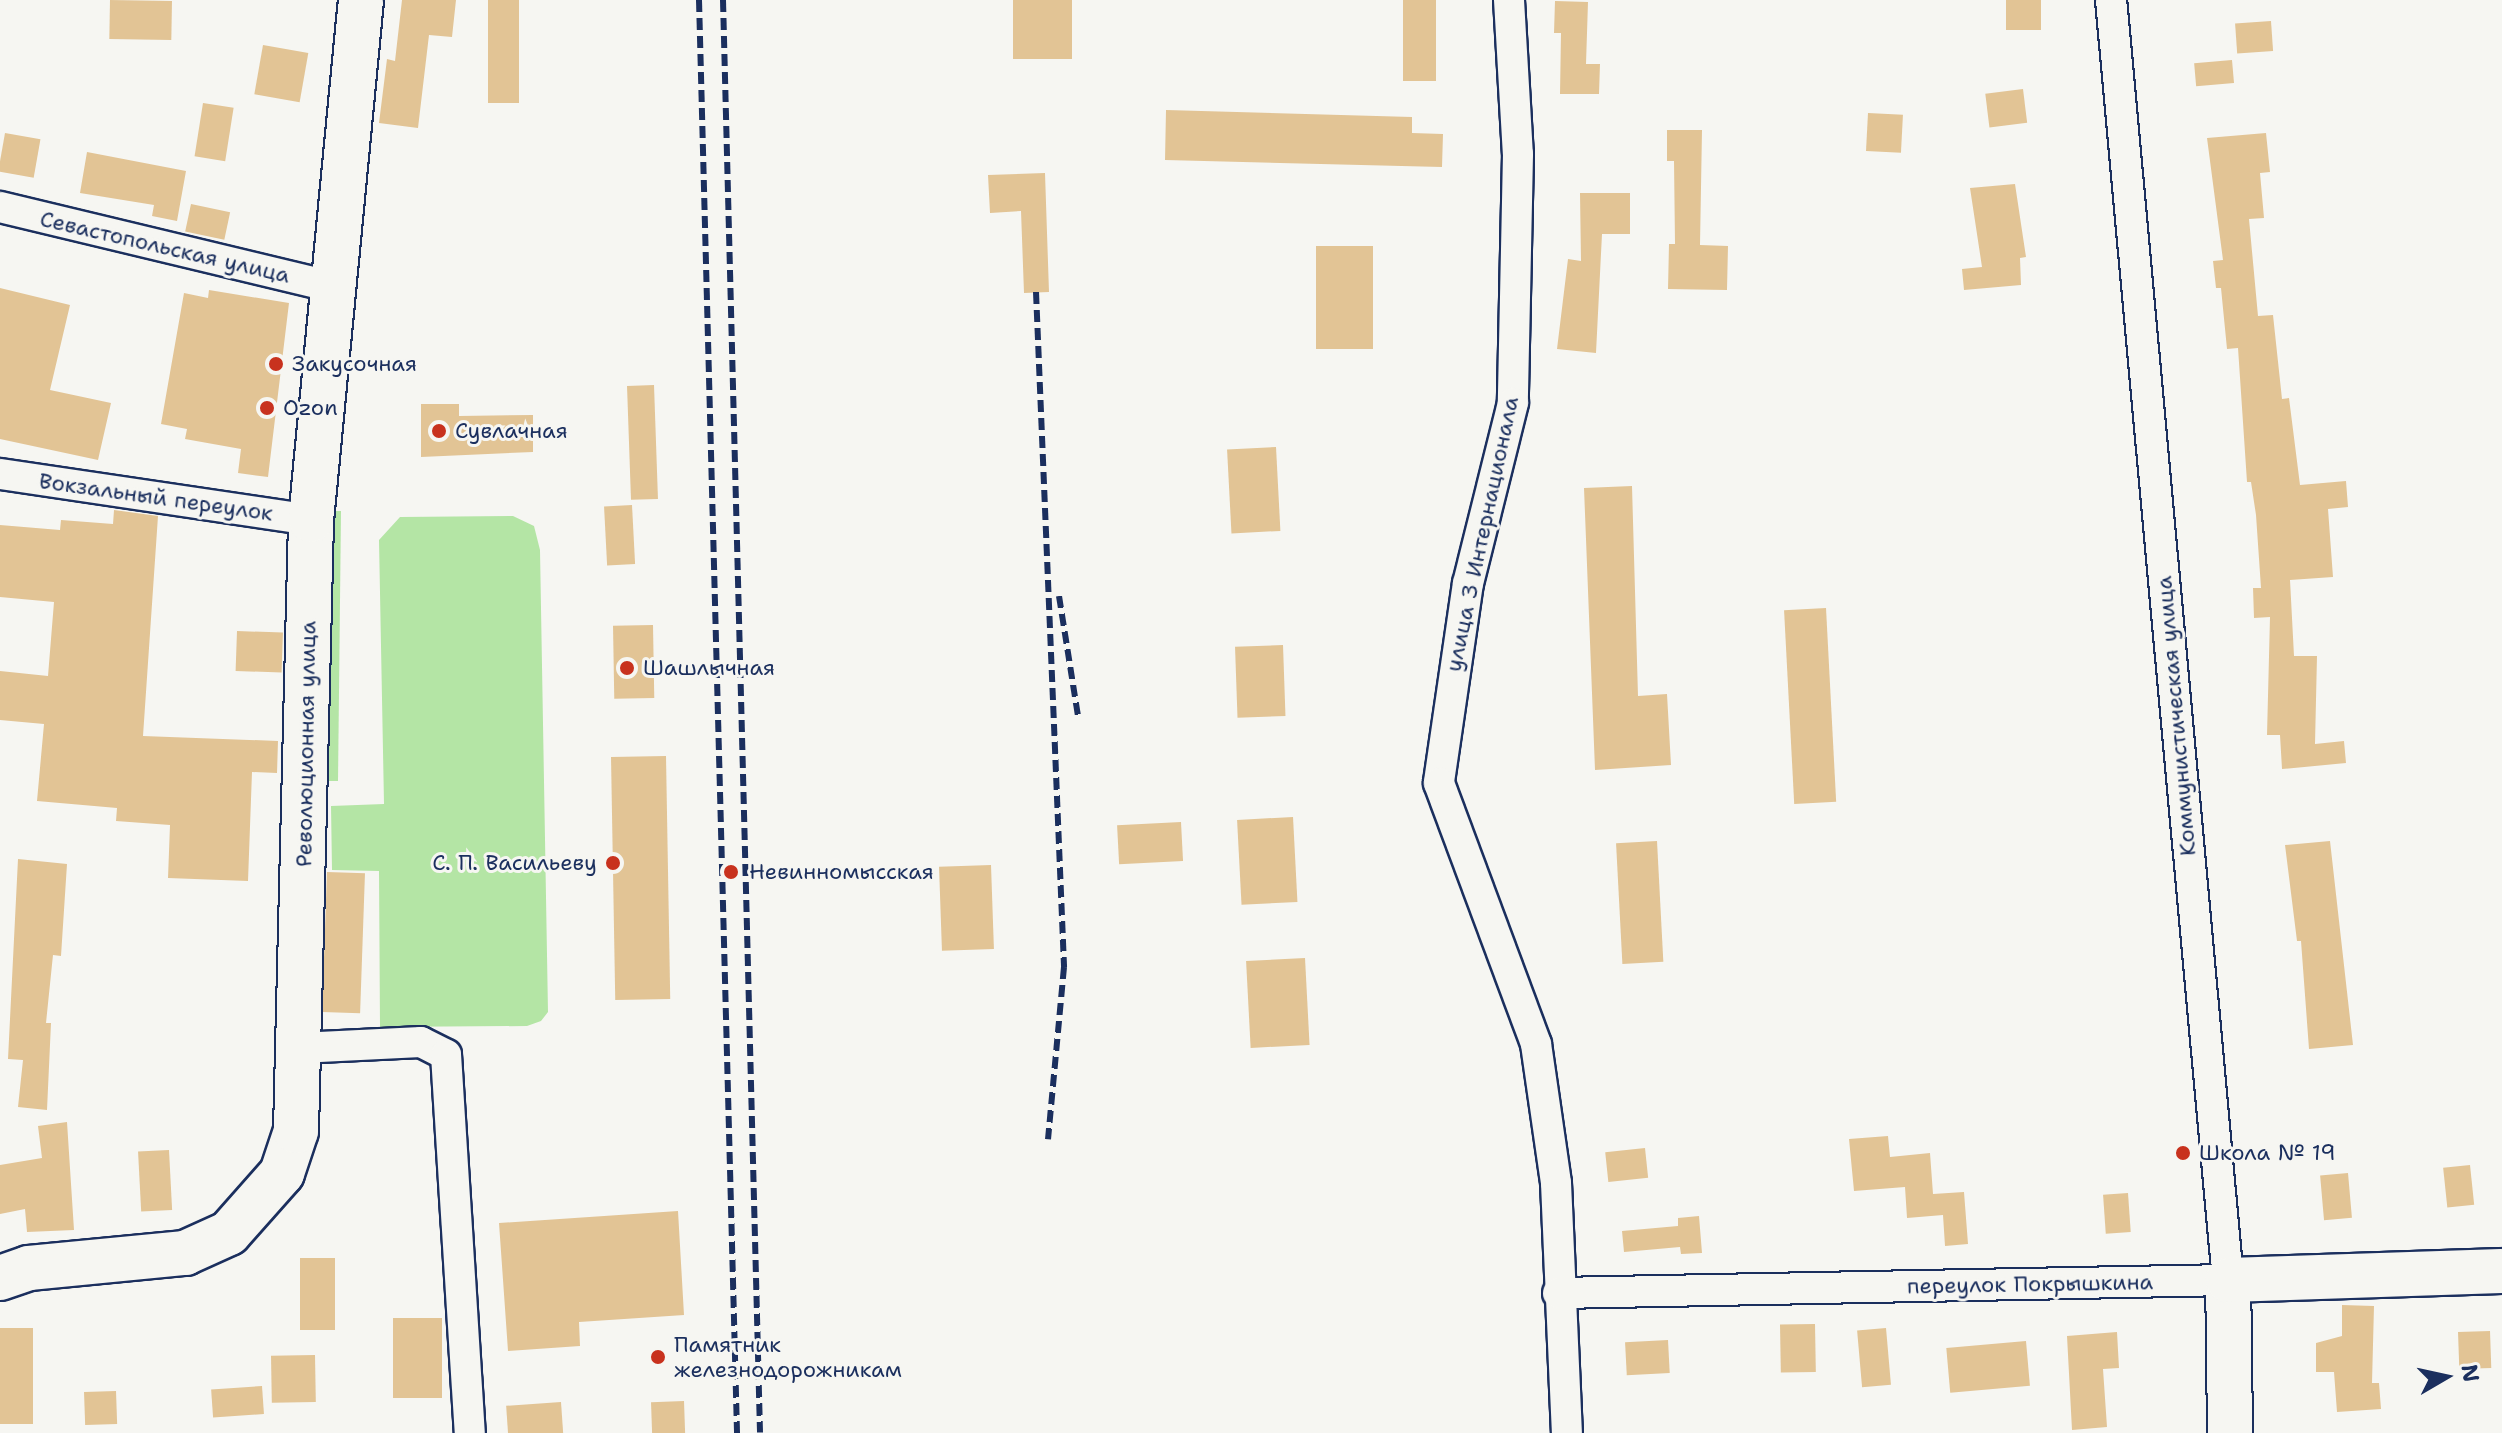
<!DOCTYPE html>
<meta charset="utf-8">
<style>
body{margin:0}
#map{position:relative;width:2502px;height:1433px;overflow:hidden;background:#f6f6f2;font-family:"Shantell Sans",sans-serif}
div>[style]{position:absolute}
.green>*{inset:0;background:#b4e5a5}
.building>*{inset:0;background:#e2c495;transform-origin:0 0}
.roads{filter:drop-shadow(2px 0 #1b2f5e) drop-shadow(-2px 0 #1b2f5e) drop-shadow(0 2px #1b2f5e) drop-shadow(0 -2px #1b2f5e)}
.street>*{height:30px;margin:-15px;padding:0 15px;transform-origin:15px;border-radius:15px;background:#f6f6f2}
.secondary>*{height:44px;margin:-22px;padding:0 22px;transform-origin:22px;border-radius:22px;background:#f6f6f2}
.rail>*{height:6px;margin-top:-3px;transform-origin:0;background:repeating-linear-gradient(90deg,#1b2f5e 0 12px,transparent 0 18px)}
.dots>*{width:22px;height:22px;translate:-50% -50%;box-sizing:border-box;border:4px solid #f6f6f2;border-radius:50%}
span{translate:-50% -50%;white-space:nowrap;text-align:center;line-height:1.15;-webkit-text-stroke:6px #f6f6f2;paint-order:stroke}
.street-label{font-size:22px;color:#1b2f5e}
.poi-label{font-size:22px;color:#1b2f5e}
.left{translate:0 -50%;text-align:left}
.right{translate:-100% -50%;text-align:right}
.north{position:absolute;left:2406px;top:1337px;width:80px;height:80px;-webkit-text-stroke:6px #f6f6f2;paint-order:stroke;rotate:81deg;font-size:22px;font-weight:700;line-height:32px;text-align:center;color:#1b2f5e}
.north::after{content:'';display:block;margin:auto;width:28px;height:36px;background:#1b2f5e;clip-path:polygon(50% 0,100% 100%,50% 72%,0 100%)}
</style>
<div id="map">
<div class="green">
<i style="clip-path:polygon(334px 511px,341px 511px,338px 781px,328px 781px,324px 775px,327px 521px)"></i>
<i style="clip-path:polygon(513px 516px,534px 526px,540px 550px,548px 1012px,541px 1021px,527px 1026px,380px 1027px,379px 871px,332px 870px,331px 806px,384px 804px,379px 540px,400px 517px)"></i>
</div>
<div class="building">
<i style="left:110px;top:0;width:62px;height:39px;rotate:1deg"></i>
<i style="clip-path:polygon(402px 0,456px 0,452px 37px,429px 35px,418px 128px,379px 123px,387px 59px,395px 61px)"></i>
<i style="left:488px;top:0;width:31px;height:103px"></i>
<i style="left:1013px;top:0;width:59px;height:59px"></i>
<i style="left:1403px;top:0;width:33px;height:81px"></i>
<i style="left:2006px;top:0;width:35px;height:30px"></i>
<i style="clip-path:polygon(1555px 1px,1588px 2px,1586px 64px,1600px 64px,1599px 94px,1560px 94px,1561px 33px,1554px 33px)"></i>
<i style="left:2271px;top:21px;width:30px;height:36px;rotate:86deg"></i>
<i style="left:263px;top:45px;width:46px;height:50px;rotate:10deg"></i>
<i style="left:2232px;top:60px;width:23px;height:38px;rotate:85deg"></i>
<i style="left:2023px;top:89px;width:34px;height:38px;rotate:83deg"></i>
<i style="left:203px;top:103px;width:31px;height:54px;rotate:9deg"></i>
<i style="clip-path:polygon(1166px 110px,1412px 117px,1412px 133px,1443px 134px,1442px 167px,1165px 160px)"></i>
<i style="left:1868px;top:113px;width:35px;height:38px;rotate:3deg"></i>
<i style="clip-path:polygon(1667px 130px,1702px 130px,1700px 245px,1728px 246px,1727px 290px,1668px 289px,1669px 244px,1675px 244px,1674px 161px,1667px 161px)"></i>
<i style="left:5px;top:133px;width:36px;height:39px;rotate:10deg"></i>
<i style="clip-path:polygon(2266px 133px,2270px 172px,2260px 173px,2264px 218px,2249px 219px,2258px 316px,2273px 315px,2282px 399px,2289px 398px,2300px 485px,2346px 481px,2348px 507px,2328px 509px,2333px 577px,2290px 580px,2294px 656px,2317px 656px,2315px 744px,2344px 741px,2346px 763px,2282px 769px,2280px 735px,2267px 735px,2270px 617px,2254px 618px,2253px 588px,2261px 588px,2256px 515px,2251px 482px,2247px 482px,2238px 348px,2227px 349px,2221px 288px,2216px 288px,2213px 261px,2223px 260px,2207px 138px)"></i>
<i style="clip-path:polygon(87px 152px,186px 171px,177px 221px,152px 216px,154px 205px,80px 193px)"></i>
<i style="clip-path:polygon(1045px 173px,1049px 292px,1024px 293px,1021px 211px,990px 213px,988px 175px)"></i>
<i style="clip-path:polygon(2015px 184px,2026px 257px,2020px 258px,2021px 285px,1964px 290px,1962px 269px,1982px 267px,1970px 188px)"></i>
<i style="clip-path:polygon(1580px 193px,1630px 193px,1630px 234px,1602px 234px,1596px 353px,1557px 349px,1568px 259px,1581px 261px)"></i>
<i style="left:191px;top:204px;width:40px;height:28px;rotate:12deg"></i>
<i style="left:1316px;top:246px;width:57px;height:103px"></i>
<i style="clip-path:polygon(0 288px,70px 305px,50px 390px,111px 403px,98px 460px,0 439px)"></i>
<i style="clip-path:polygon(209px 290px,289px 303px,268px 477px,238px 473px,241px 449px,185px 439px,187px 429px,161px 424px,184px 293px,208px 298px)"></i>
<i style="left:654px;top:385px;width:114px;height:27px;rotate:88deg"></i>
<i style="clip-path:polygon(421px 404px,459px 404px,459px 416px,533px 415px,533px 452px,421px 457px)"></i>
<i style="left:1276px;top:447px;width:84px;height:49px;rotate:87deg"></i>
<i style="clip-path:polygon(1632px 486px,1638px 696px,1667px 694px,1671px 765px,1595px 770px,1584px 488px)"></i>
<i style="left:632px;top:505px;width:59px;height:28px;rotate:87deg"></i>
<i style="clip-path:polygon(114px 510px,158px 516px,143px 736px,278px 741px,277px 773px,252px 772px,248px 881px,168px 878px,170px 825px,116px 821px,117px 808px,37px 801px,44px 724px,0 720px,0 671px,48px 676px,54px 602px,0 597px,0 525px,60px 530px,61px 520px,113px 524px)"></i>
<i style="left:1826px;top:608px;width:194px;height:42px;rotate:87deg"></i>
<i style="left:653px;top:625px;width:73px;height:40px;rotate:89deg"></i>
<i style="left:237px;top:631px;width:46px;height:40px;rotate:2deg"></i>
<i style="left:1283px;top:645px;width:71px;height:48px;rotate:88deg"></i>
<i style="left:666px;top:756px;width:243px;height:55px;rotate:89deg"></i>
<i style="left:1293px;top:817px;width:85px;height:56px;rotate:87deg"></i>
<i style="left:1181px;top:822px;width:39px;height:64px;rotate:87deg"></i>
<i style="left:1657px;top:841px;width:121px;height:41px;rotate:87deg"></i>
<i style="clip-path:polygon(2330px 841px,2353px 1045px,2309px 1049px,2301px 941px,2297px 941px,2285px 845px)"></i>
<i style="clip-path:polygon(18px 859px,67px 864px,61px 956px,53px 955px,46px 1023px,51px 1023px,47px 1110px,18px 1107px,23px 1060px,8px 1059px)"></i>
<i style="left:991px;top:865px;width:84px;height:52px;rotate:88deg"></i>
<i style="left:327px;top:872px;width:38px;height:140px;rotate:2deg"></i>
<i style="left:1305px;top:958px;width:87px;height:59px;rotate:87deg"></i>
<i style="clip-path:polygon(67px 1122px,74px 1230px,27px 1232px,25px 1209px,0 1214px,0 1165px,42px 1158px,38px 1126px)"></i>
<i style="clip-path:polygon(1888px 1136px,1890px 1157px,1930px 1153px,1933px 1194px,1964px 1192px,1968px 1244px,1945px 1246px,1943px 1215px,1907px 1218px,1905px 1187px,1854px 1191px,1849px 1139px)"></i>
<i style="left:1645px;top:1148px;width:30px;height:40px;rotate:84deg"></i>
<i style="left:169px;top:1150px;width:60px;height:31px;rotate:87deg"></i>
<i style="left:2470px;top:1165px;width:40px;height:27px;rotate:84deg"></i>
<i style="left:2348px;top:1173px;width:45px;height:28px;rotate:85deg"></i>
<i style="left:2128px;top:1193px;width:39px;height:25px;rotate:86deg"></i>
<i style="clip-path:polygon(678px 1211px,684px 1315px,579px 1322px,580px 1346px,508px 1351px,499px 1223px)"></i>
<i style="clip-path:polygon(1699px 1216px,1702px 1253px,1681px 1254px,1680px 1247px,1624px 1252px,1622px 1231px,1678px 1226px,1678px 1218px)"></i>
<i style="left:300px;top:1258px;width:35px;height:72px"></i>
<i style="clip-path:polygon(2342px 1305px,2374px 1306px,2372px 1383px,2379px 1383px,2381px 1409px,2337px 1412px,2334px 1372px,2316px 1372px,2316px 1343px,2342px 1336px)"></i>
<i style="left:393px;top:1318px;width:49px;height:80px"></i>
<i style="left:1815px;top:1324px;width:48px;height:35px;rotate:89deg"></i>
<i style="left:0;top:1328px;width:33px;height:96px"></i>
<i style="left:1886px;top:1328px;width:57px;height:29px;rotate:85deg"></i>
<i style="left:2490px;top:1331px;width:37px;height:32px;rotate:88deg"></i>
<i style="clip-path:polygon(2117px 1332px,2119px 1368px,2103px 1369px,2107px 1427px,2072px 1430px,2067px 1336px)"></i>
<i style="left:1668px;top:1340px;width:33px;height:43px;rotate:87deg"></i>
<i style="left:2026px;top:1341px;width:45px;height:80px;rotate:85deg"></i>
<i style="left:315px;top:1355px;width:47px;height:44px;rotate:89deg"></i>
<i style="left:262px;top:1386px;width:28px;height:51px;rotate:86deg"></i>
<i style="left:116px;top:1391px;width:33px;height:32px;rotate:88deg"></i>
<i style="left:684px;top:1401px;width:32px;height:33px;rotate:88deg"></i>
<i style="left:561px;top:1402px;width:31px;height:55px;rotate:86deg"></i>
</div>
<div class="roads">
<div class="street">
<i style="left:1509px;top:0;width:154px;rotate:86.7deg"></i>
<i style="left:1518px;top:154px;width:249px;rotate:91.2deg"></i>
<i style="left:1513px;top:403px;width:186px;rotate:104deg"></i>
<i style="left:1468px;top:583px;width:202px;rotate:98.3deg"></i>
<i style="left:1439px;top:783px;width:278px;rotate:69.6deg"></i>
<i style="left:1536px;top:1044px;width:140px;rotate:81.8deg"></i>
<i style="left:1556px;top:1183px;width:250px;rotate:87.5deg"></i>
<i style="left:0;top:207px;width:339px;rotate:13.5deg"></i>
<i style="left:0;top:474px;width:314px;rotate:8.4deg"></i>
<i style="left:299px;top:1048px;width:122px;rotate:-2.8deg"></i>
<i style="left:421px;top:1042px;width:28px;rotate:27deg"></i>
<i style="left:446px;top:1055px;width:379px;rotate:86.4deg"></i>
<i style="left:1558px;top:1293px;width:670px;rotate:-1.11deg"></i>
<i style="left:2228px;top:1280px;width:1285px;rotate:-95.22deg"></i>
</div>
<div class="secondary">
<i style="left:0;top:1278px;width:31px;rotate:-19deg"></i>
<i style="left:29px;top:1268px;width:157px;rotate:-5.5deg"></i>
<i style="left:185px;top:1253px;width:48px;rotate:-24.4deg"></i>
<i style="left:229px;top:1233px;width:80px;rotate:-48.5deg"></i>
<i style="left:282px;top:1173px;width:44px;rotate:-71.6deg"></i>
<i style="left:296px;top:1131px;width:611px;rotate:-88.59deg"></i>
<i style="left:311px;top:520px;width:522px;rotate:-84.51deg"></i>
<i style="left:2230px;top:1433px;width:153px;rotate:-90.7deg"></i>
<i style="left:2228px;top:1280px;width:274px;rotate:-1.9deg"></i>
</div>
</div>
<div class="rail">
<i style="left:699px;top:0;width:1434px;rotate:88.48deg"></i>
<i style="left:723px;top:0;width:1433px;rotate:88.52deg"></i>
<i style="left:1036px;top:292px;width:676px;rotate:87.62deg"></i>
<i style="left:1064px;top:967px;width:173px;rotate:95.3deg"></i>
<i style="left:1059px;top:596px;width:121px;rotate:81deg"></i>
</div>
<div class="dots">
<i style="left:276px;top:364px;background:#c8321e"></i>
<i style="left:267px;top:408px;background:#c8321e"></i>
<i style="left:439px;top:431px;background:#c8321e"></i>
<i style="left:627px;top:668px;background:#c8321e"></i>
<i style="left:613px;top:863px;background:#c8321e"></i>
<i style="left:731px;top:872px;background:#c8321e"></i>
<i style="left:2183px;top:1153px;background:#c8321e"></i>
<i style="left:658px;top:1357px;background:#c8321e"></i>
</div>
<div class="street-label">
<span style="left:165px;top:247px;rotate:13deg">Севастопольская улица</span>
<span style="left:156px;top:497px;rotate:8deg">Вокзальный переулок</span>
<span style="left:1482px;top:534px;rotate:-78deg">улица 3 Интернационала</span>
<span style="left:2176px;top:716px;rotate:-95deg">Коммунистическая улица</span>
<span style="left:306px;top:744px;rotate:-89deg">Революционная улица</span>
<span style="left:2030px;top:1284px;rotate:-1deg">переулок Покрышкина</span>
</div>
<div class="poi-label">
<span class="left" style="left:292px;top:364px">Закусочная</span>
<span class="left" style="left:283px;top:408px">Ozon</span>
<span class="left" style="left:455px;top:431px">Сувлачная</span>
<span class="left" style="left:643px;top:668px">Шашлычная</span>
<span class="right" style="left:597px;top:863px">С. П. Васильеву</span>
<span class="left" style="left:749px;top:872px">Невинномысская</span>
<span class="left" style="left:2199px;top:1153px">Школа № 19</span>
<span class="left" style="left:674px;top:1357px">Памятник<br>железнодорожникам</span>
</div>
<div class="north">N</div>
</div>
